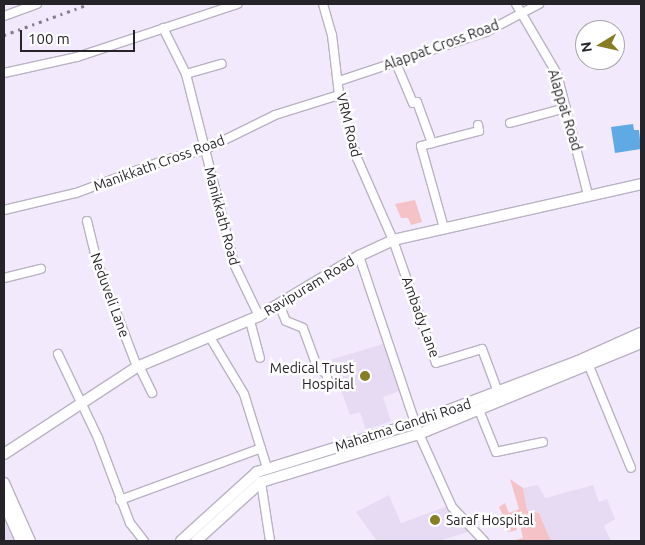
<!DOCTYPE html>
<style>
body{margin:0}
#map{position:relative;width:645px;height:545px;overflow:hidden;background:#f2e9fc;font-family:Ubuntu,sans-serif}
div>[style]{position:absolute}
.built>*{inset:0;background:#e7dbf4}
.green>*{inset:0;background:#f5c2c8}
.water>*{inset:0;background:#5fa9e5}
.roads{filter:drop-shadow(1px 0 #bab2c3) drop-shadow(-1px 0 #bab2c3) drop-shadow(0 1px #bab2c3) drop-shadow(0 -1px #bab2c3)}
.minor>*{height:8px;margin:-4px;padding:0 4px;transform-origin:4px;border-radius:4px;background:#fff}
.major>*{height:10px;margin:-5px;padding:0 5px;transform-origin:5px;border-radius:5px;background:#fff}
.rail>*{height:2.5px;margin-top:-1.25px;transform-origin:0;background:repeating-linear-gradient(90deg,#807b86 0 2.5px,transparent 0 7.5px)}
.dots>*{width:14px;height:14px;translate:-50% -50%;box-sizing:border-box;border:2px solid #fff;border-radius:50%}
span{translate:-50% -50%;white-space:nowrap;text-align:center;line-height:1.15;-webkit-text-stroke:5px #fff;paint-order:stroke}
.street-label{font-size:14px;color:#262329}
.poi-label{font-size:14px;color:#262329}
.right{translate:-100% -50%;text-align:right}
.left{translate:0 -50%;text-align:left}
.frame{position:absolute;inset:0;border:5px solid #262329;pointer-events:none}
.north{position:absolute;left:575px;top:20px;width:50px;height:50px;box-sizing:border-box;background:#fff;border:1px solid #a8a7a9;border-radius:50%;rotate:261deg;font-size:14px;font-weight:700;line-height:20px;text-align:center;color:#262329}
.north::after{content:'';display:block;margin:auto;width:18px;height:22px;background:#867d24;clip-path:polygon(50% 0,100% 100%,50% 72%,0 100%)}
.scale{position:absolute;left:20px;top:30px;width:115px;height:22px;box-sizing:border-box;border:2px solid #262329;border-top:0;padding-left:6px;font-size:15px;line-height:18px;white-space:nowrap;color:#262329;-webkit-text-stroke:4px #fff;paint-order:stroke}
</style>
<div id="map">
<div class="built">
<i style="clip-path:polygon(383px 344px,399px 391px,383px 397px,391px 421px,366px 430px,360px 412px,350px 415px,330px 360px)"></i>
<i style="clip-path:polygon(538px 485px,545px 498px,593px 485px,599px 502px,607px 499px,615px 519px,604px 526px,611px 541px,551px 541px,539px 513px,527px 510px,523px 488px)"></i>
<i style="clip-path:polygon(389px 495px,401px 523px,448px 506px,471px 531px,439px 541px,377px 541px,356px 512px)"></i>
<i style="clip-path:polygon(4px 520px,14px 541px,4px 541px)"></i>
</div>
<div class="green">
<i style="clip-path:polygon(415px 200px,422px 222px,411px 225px,408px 218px,401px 218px,395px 204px)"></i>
<i style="clip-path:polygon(510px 479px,523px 488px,527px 510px,539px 513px,551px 541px,511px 541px,523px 538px,519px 520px,515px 521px,517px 530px,509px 532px,503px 528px,505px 520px,499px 507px,505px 503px,509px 513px,519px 509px)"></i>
</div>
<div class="water">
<i style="clip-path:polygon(633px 124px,634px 130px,639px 130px,641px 149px,615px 153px,611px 127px)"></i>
</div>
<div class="roads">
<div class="minor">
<i style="left:323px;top:4px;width:32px;rotate:74deg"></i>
<i style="left:332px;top:35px;width:60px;rotate:83.3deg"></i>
<i style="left:339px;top:95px;width:66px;rotate:74.1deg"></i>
<i style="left:357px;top:158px;width:90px;rotate:66.3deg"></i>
<i style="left:393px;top:240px;width:130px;rotate:70.7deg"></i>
<i style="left:436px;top:363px;width:48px;rotate:-16.9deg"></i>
<i style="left:482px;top:349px;width:46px;rotate:69.6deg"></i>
<i style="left:516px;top:4px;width:81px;rotate:59.6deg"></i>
<i style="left:557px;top:74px;width:125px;rotate:75.6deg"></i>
<i style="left:4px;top:16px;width:35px;rotate:-20deg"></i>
<i style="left:163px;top:28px;width:51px;rotate:63.4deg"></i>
<i style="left:186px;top:74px;width:196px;rotate:75.8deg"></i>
<i style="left:234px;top:264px;width:58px;rotate:64.3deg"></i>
<i style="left:396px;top:63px;width:43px;rotate:67deg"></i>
<i style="left:413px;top:103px;width:4px;rotate:-14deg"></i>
<i style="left:417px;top:102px;width:44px;rotate:69.9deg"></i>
<i style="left:4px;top:73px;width:75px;rotate:-12.4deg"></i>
<i style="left:77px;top:57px;width:169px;rotate:-18.3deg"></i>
<i style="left:186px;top:74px;width:37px;rotate:-16deg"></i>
<i style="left:339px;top:81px;width:155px;rotate:-18.4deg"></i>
<i style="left:486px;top:32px;width:60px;rotate:-27.8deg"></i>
<i style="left:510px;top:123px;width:58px;rotate:-15deg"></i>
<i style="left:4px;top:210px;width:74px;rotate:-13.3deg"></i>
<i style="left:76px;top:193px;width:95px;rotate:-20.3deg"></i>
<i style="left:165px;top:160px;width:40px;rotate:-14.4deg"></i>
<i style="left:204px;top:150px;width:79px;rotate:-26.2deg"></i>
<i style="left:275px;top:115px;width:67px;rotate:-17.4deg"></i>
<i style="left:87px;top:221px;width:42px;rotate:76.3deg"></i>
<i style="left:97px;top:262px;width:112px;rotate:69.1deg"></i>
<i style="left:444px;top:228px;width:85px;rotate:-105.7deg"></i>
<i style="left:421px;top:146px;width:60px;rotate:-14.5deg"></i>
<i style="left:479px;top:131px;width:6px;rotate:-99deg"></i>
<i style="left:359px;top:256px;width:188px;rotate:71.4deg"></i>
<i style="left:419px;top:434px;width:80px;rotate:65.7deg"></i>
<i style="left:452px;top:507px;width:47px;rotate:46.7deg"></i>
<i style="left:4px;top:278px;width:38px;rotate:-14deg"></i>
<i style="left:279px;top:304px;width:18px;rotate:68deg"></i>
<i style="left:286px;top:321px;width:18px;rotate:22deg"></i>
<i style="left:303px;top:328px;width:44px;rotate:69.9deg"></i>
<i style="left:318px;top:369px;width:9px;rotate:27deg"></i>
<i style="left:326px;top:373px;width:12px;rotate:76deg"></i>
<i style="left:250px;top:321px;width:38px;rotate:75deg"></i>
<i style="left:211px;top:339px;width:64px;rotate:59deg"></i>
<i style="left:244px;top:394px;width:77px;rotate:72.7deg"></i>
<i style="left:58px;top:354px;width:93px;rotate:64.5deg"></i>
<i style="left:98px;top:438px;width:91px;rotate:69.4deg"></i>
<i style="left:130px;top:523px;width:23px;rotate:52deg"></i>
<i style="left:139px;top:366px;width:30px;rotate:64deg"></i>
<i style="left:589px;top:366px;width:110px;rotate:67.6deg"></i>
<i style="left:479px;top:410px;width:45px;rotate:68deg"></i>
<i style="left:496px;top:452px;width:48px;rotate:-12deg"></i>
<i style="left:261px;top:482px;width:60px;rotate:81.3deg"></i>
<i style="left:120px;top:500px;width:150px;rotate:-20.2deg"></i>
</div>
<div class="major">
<i style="left:4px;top:454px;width:159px;rotate:-33.2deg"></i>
<i style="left:137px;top:367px;width:132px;rotate:-22.7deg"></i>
<i style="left:259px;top:316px;width:117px;rotate:-31deg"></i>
<i style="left:359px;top:256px;width:38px;rotate:-25deg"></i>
<i style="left:393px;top:240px;width:254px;rotate:-12.7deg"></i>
<i style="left:4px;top:483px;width:64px;rotate:65.9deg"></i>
<i style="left:4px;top:503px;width:42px;rotate:65.9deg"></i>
<i style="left:181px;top:541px;width:103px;rotate:-42.2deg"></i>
<i style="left:257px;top:472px;width:165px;rotate:-17.2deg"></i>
<i style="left:415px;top:423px;width:174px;rotate:-20.8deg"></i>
<i style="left:578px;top:361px;width:69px;rotate:-24deg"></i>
<i style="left:196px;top:541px;width:88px;rotate:-42.2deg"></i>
<i style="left:261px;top:482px;width:165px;rotate:-16.9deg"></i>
<i style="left:419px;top:434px;width:240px;rotate:-22.3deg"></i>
</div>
</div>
<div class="rail">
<i style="left:4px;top:35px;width:90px;rotate:-20deg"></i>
</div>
<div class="dots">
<i style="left:365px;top:376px;background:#867d24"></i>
<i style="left:435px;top:520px;background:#867d24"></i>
</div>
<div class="street-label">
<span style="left:441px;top:45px;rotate:-20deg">Alappat Cross Road</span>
<span style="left:565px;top:110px;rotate:73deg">Alappat Road</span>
<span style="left:349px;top:125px;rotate:76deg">VRM Road</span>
<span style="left:159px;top:163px;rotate:-20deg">Manikkath Cross Road</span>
<span style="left:222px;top:216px;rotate:75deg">Manikkath Road</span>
<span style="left:309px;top:286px;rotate:-31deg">Ravipuram Road</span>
<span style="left:110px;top:295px;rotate:70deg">Neduveli Lane</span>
<span style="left:421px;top:317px;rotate:70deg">Ambady Lane</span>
<span style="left:403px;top:425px;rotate:-18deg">Mahatma Gandhi Road</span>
</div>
<div class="poi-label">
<span class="right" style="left:354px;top:376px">Medical Trust<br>Hospital</span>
<span class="left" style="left:446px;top:520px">Saraf Hospital</span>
</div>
<div class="frame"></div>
<div class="north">N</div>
<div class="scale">100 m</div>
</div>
